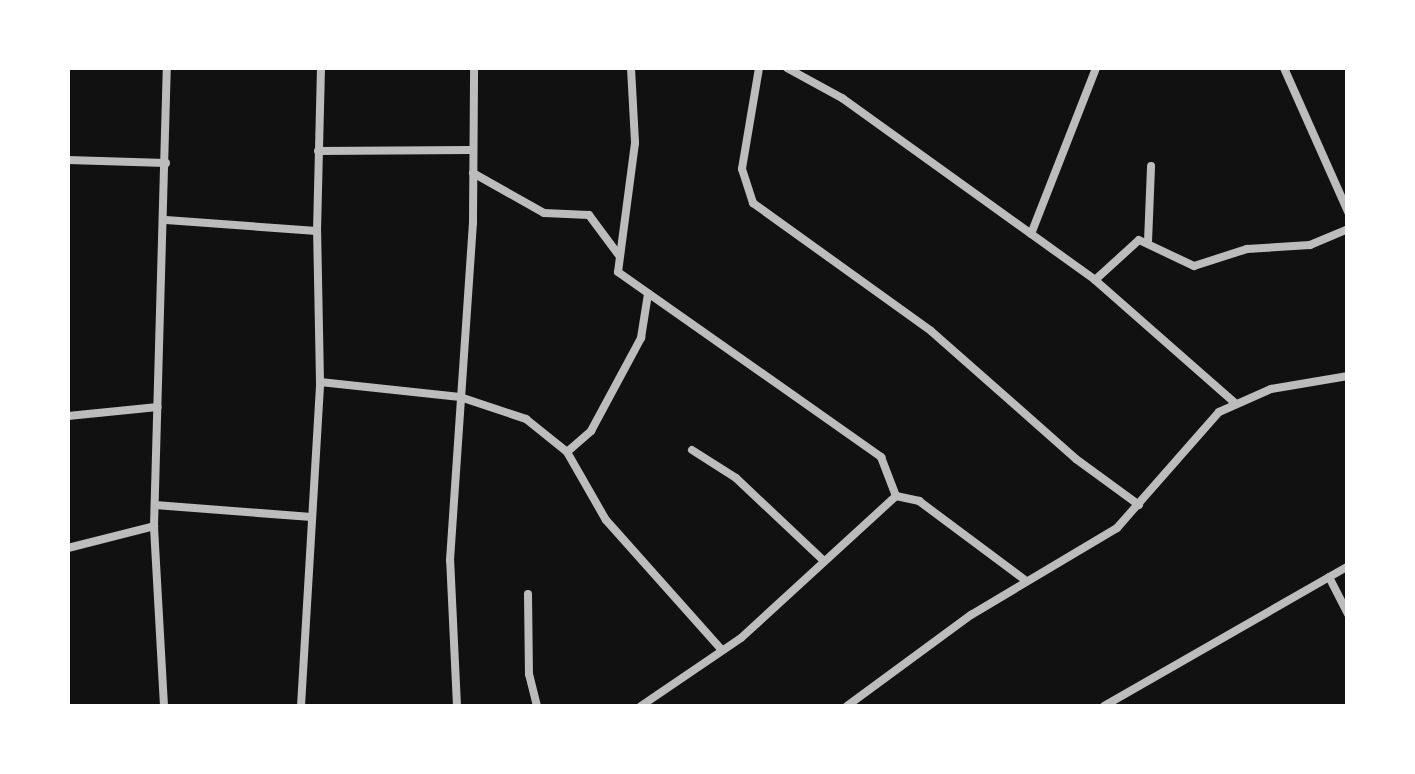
<!DOCTYPE html>
<style>
body{margin:0}
#map{position:relative;width:1415px;height:774px;overflow:hidden;background:#111;font-family:"Exo 2",sans-serif}
div>[style]{position:absolute}
.minor>*{height:8px;margin:-4px;padding:0 4px;transform-origin:4px;border-radius:4px;background:#bcbcbc}
span{translate:-50% -50%;white-space:nowrap;text-align:center;line-height:1.15;-webkit-text-stroke:10px #fff;paint-order:stroke}
.frame{position:absolute;inset:0;border:70px solid #fff;pointer-events:none}
</style>
<div id="map">
<div class="minor">
<i style="left:631px;top:68px;width:75px;rotate:86.9deg"></i>
<i style="left:635px;top:143px;width:130px;rotate:97.5deg"></i>
<i style="left:618px;top:272px;width:322px;rotate:35.1deg"></i>
<i style="left:881px;top:457px;width:42px;rotate:69deg"></i>
<i style="left:896px;top:496px;width:210px;rotate:137.5deg"></i>
<i style="left:741px;top:638px;width:121px;rotate:145.8deg"></i>
<i style="left:759px;top:68px;width:102px;rotate:99.6deg"></i>
<i style="left:742px;top:169px;width:36px;rotate:72deg"></i>
<i style="left:753px;top:203px;width:219px;rotate:35.7deg"></i>
<i style="left:931px;top:331px;width:193px;rotate:41.4deg"></i>
<i style="left:1076px;top:459px;width:78px;rotate:36.1deg"></i>
<i style="left:787px;top:68px;width:63px;rotate:28.6deg"></i>
<i style="left:842px;top:98px;width:312px;rotate:35.7deg"></i>
<i style="left:1095px;top:280px;width:186px;rotate:41.3deg"></i>
<i style="left:1284px;top:68px;width:158px;rotate:66deg"></i>
<i style="left:318px;top:151px;width:153px;rotate:-0.4deg"></i>
<i style="left:68px;top:160px;width:98px;rotate:1.8deg"></i>
<i style="left:473px;top:173px;width:81px;rotate:29.4deg"></i>
<i style="left:544px;top:213px;width:45px;rotate:2.5deg"></i>
<i style="left:589px;top:215px;width:49px;rotate:53.4deg"></i>
<i style="left:166px;top:220px;width:151px;rotate:4.2deg"></i>
<i style="left:317px;top:231px;width:163px;rotate:-88.6deg"></i>
<i style="left:1031px;top:234px;width:178px;rotate:-68.6deg"></i>
<i style="left:1148px;top:242px;width:76px;rotate:-87.7deg"></i>
<i style="left:1095px;top:280px;width:59px;rotate:-42.3deg"></i>
<i style="left:1139px;top:240px;width:61px;rotate:25.3deg"></i>
<i style="left:1194px;top:266px;width:56px;rotate:-17.8deg"></i>
<i style="left:1247px;top:249px;width:63px;rotate:-3.6deg"></i>
<i style="left:1310px;top:245px;width:41px;rotate:-22.8deg"></i>
<i style="left:320px;top:382px;width:141px;rotate:6.1deg"></i>
<i style="left:460px;top:397px;width:70px;rotate:18.4deg"></i>
<i style="left:526px;top:419px;width:53px;rotate:38.8deg"></i>
<i style="left:567px;top:452px;width:78px;rotate:60.2deg"></i>
<i style="left:606px;top:520px;width:174px;rotate:48.3deg"></i>
<i style="left:68px;top:416px;width:90px;rotate:-5.7deg"></i>
<i style="left:692px;top:450px;width:52px;rotate:32.5deg"></i>
<i style="left:736px;top:478px;width:120px;rotate:43.3deg"></i>
<i style="left:567px;top:452px;width:32px;rotate:-41deg"></i>
<i style="left:591px;top:431px;width:106px;rotate:-61.7deg"></i>
<i style="left:641px;top:338px;width:45px;rotate:-81deg"></i>
<i style="left:896px;top:496px;width:24px;rotate:12deg"></i>
<i style="left:919px;top:501px;width:132px;rotate:36.7deg"></i>
<i style="left:155px;top:505px;width:157px;rotate:4.4deg"></i>
<i style="left:68px;top:548px;width:89px;rotate:-14.3deg"></i>
<i style="left:1329px;top:577px;width:42px;rotate:62.8deg"></i>
<i style="left:528px;top:594px;width:80px;rotate:89.3deg"></i>
<i style="left:529px;top:674px;width:33px;rotate:76deg"></i>
<i style="left:164px;top:706px;width:180px;rotate:-93.2deg"></i>
<i style="left:154px;top:526px;width:458px;rotate:-88.4deg"></i>
<i style="left:301px;top:706px;width:325px;rotate:-86.6deg"></i>
<i style="left:320px;top:382px;width:151px;rotate:-91.1deg"></i>
<i style="left:457px;top:706px;width:146px;rotate:-92.7deg"></i>
<i style="left:450px;top:560px;width:338px;rotate:-86.1deg"></i>
<i style="left:473px;top:223px;width:155px;rotate:-89.6deg"></i>
<i style="left:847px;top:706px;width:154px;rotate:-36.3deg"></i>
<i style="left:971px;top:615px;width:170px;rotate:-30.8deg"></i>
<i style="left:1117px;top:528px;width:154px;rotate:-48.7deg"></i>
<i style="left:1219px;top:412px;width:57px;rotate:-23.9deg"></i>
<i style="left:1271px;top:389px;width:78px;rotate:-9.6deg"></i>
<i style="left:1104px;top:706px;width:281px;rotate:-29.8deg"></i>
</div>
<div class="frame"></div>
</div>
